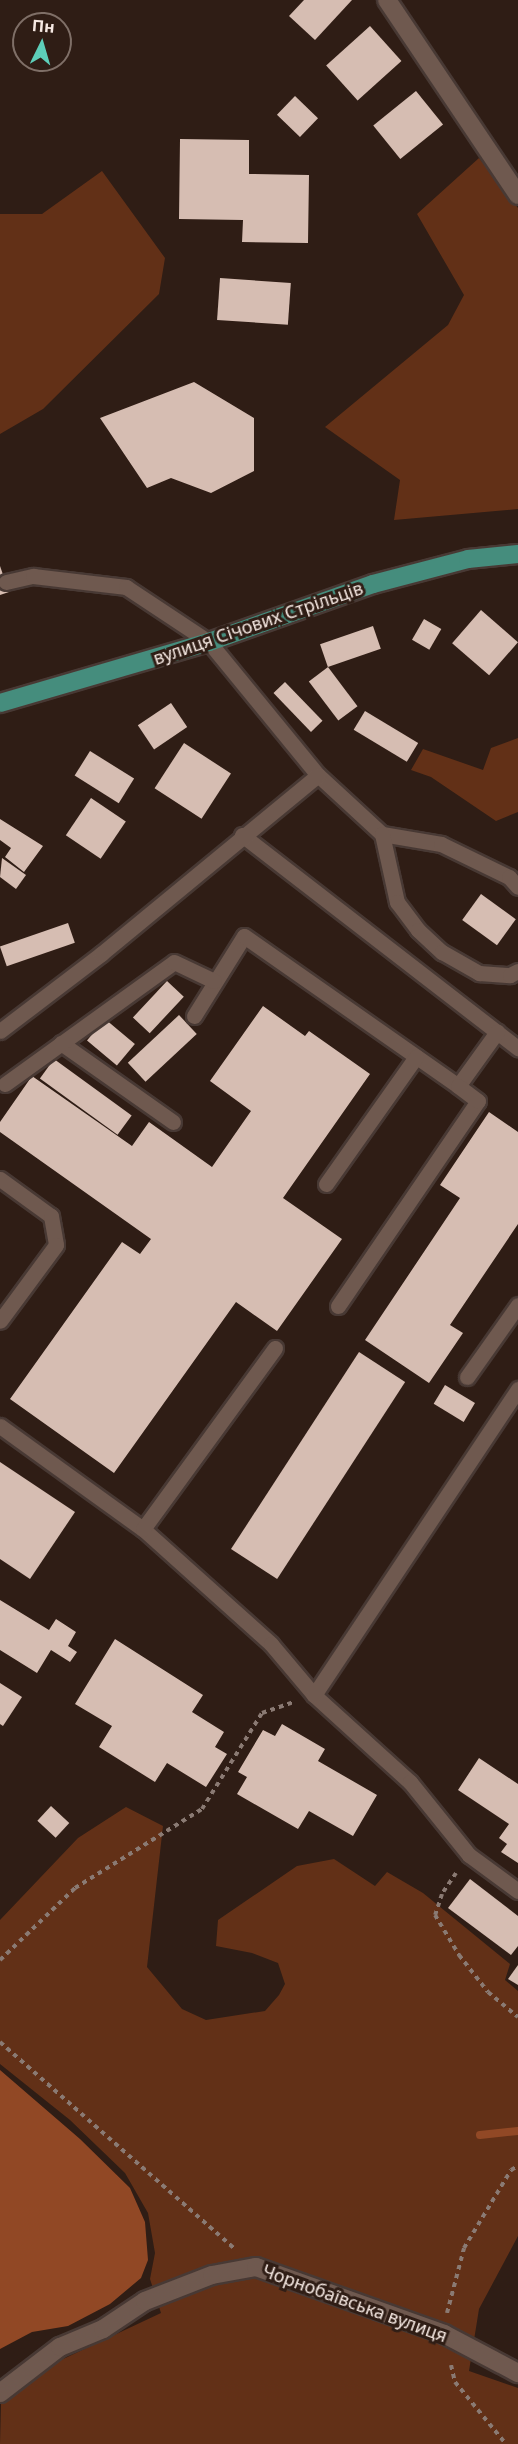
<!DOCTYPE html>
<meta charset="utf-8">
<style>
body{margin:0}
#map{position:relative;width:518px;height:2444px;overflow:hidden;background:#2f1d15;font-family:"Noto Sans",sans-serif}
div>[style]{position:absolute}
.green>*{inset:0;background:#623017}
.water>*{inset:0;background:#914825}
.stream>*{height:8px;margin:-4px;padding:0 4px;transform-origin:4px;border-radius:4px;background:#914825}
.building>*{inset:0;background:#d6bdb2;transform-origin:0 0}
.path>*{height:4px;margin-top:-2px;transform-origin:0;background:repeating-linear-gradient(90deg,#8a7a73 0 4.5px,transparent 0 9px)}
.roads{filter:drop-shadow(2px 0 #483934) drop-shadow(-2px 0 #483934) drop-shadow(0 2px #483934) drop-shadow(0 -2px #483934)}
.service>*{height:15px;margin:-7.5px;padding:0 7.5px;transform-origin:7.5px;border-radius:7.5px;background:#6f594f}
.minor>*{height:18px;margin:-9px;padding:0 9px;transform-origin:9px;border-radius:9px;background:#6f594f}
.primary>*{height:18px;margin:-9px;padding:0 9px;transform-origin:9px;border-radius:9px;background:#458d7d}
span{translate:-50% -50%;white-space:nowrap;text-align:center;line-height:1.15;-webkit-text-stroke:6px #2f1d15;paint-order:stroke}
.street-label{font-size:18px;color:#f6e9e3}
.north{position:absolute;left:12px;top:12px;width:60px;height:60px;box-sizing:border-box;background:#2f1d15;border:2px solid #7f6f67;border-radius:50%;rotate:5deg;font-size:16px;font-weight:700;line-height:24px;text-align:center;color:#f6e9e3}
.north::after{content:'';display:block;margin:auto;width:21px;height:27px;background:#5dceb9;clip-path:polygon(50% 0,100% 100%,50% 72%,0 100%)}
</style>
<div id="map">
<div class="green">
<i style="clip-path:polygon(479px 158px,518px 208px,518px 509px,394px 520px,400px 480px,325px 427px,448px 325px,464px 295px,417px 214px)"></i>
<i style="clip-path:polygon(102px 171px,165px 258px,159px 294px,43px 409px,0 434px,0 214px,42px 214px)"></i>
<i style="clip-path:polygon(518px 738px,518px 812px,496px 821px,431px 777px,411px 770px,423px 749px,483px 770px,491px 748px)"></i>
<i style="clip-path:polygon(126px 1807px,163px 1826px,147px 1967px,182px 2009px,206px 2020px,265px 2011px,279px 1995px,285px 1984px,278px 1963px,252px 1953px,216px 1946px,218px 1920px,297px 1866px,334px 1859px,375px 1886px,387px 1872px,423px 1893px,510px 1964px,505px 1980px,518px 1991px,518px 2236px,479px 2309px,469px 2371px,518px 2388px,518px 2444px,0 2444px,1px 2404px,61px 2360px,161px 2313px,150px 2279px,155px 2253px,148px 2213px,125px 2173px,70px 2120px,0 2064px,0 1920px,78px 1838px)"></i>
</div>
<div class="water">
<i style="clip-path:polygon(0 2070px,80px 2139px,130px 2188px,145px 2222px,148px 2260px,141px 2278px,110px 2304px,68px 2326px,32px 2332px,0 2349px)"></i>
</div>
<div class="stream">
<i style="left:480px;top:2135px;width:38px;rotate:-6deg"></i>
</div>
<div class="building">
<i style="clip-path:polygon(304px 0,352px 0,315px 40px,289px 16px)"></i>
<i style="left:370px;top:26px;width:47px;height:59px;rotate:48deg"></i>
<i style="left:416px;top:91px;width:43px;height:55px;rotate:51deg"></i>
<i style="left:295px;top:96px;width:32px;height:26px;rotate:44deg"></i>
<i style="clip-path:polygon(180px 139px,249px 140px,249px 174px,309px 175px,308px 243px,242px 242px,243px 220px,179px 219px)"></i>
<i style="left:220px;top:278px;width:71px;height:42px;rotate:4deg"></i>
<i style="clip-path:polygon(194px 382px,254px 418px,254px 471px,211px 493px,171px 478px,147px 488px,100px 418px)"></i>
<i style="clip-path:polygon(0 566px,9px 592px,0 595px)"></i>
<i style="left:481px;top:610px;width:49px;height:44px;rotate:41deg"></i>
<i style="left:424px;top:619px;width:20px;height:24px;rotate:30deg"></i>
<i style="left:373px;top:626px;width:24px;height:56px;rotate:71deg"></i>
<i style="left:328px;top:667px;width:49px;height:24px;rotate:53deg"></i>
<i style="left:285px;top:682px;width:54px;height:16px;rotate:46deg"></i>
<i style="left:171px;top:703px;width:29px;height:40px;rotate:56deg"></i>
<i style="left:365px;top:711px;width:62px;height:22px;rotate:31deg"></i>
<i style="left:184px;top:743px;width:56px;height:54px;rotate:33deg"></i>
<i style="left:90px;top:751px;width:52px;height:29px;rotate:32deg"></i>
<i style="left:91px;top:798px;width:42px;height:45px;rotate:34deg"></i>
<i style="clip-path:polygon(0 819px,43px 846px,24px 872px,5px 857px,11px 848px,0 840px)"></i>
<i style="clip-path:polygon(2px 858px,26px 875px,16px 889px,0 877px)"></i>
<i style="left:481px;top:894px;width:43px;height:32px;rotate:36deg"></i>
<i style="left:68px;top:923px;width:21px;height:72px;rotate:71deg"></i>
<i style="left:167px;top:981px;width:23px;height:50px;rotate:43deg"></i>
<i style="clip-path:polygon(263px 1006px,305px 1036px,309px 1031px,370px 1074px,283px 1198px,342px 1239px,277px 1331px,236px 1302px,114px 1473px,10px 1399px,122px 1242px,140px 1254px,151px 1239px,0 1132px,0 1122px,32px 1076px,132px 1146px,149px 1122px,212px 1167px,251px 1111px,210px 1081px)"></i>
<i style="left:179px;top:1015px;width:26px;height:70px;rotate:47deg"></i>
<i style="left:105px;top:1019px;width:39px;height:28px;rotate:40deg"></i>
<i style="left:54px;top:1059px;width:96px;height:24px;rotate:36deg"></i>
<i style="clip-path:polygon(489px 1112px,518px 1132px,518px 1224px,450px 1325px,463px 1333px,429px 1383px,365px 1340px,460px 1198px,440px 1185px)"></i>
<i style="left:359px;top:1352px;width:55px;height:235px;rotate:33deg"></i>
<i style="left:445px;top:1385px;width:35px;height:22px;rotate:31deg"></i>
<i style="clip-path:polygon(0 1462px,75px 1512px,30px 1579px,0 1559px)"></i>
<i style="clip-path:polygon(0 1600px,49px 1630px,56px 1619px,76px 1632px,68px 1646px,77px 1652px,70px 1662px,51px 1650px,37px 1673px,0 1650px)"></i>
<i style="clip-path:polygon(115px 1639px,203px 1695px,192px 1712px,224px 1732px,215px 1747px,227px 1754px,206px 1787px,167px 1763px,155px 1782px,99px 1747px,112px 1726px,75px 1704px)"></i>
<i style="clip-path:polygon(0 1683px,22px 1697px,3px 1726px,0 1724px)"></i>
<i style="clip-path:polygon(282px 1724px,325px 1749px,318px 1761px,377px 1795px,353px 1836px,309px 1811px,298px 1829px,237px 1794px,247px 1777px,238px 1772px,263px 1730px,275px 1736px)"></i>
<i style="clip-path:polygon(479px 1758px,518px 1784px,518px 1863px,501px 1852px,507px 1844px,499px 1838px,509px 1824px,458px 1790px)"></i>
<i style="left:51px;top:1806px;width:25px;height:20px;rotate:43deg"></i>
<i style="clip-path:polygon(470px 1879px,518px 1916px,518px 1946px,511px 1955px,448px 1908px)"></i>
<i style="clip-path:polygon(518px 1965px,518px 1985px,508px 1979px)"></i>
</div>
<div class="path">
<i style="left:456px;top:1873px;width:25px;rotate:124deg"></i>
<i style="left:442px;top:1894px;width:22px;rotate:108deg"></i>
<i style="left:435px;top:1915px;width:47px;rotate:59deg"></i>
<i style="left:459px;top:1955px;width:47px;rotate:51.9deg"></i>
<i style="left:488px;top:1992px;width:39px;rotate:40deg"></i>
<i style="left:0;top:1960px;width:104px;rotate:-43.8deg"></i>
<i style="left:75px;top:1888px;width:150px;rotate:-31.9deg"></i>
<i style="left:202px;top:1809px;width:113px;rotate:-58deg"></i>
<i style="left:262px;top:1713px;width:34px;rotate:-19deg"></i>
<i style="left:0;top:2042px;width:312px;rotate:41.4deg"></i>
<i style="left:447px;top:2313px;width:67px;rotate:-75.3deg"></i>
<i style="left:464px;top:2248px;width:91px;rotate:-58.9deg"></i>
<i style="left:511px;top:2170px;width:8px;rotate:-30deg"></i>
<i style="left:451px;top:2365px;width:17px;rotate:77deg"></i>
<i style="left:455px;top:2382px;width:80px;rotate:50.6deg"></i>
</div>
<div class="roads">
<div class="service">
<i style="left:6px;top:582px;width:28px;rotate:-13deg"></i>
<i style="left:33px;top:576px;width:94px;rotate:6.7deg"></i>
<i style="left:126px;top:587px;width:100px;rotate:33.5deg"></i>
<i style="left:209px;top:642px;width:172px;rotate:50.7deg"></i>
<i style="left:318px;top:775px;width:87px;rotate:42.7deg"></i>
<i style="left:382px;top:834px;width:60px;rotate:9.6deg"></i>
<i style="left:441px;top:844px;width:76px;rotate:25.9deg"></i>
<i style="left:509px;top:877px;width:13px;rotate:48deg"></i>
<i style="left:382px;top:834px;width:70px;rotate:77.6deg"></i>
<i style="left:397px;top:902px;width:35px;rotate:53deg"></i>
<i style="left:418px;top:930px;width:33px;rotate:43deg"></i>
<i style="left:442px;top:952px;width:43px;rotate:29.6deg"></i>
<i style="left:479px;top:973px;width:31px;rotate:4deg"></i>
<i style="left:510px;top:975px;width:9px;rotate:-27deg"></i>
<i style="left:242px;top:835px;width:349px;rotate:37.7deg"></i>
<i style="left:194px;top:1016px;width:94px;rotate:-58deg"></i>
<i style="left:244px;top:936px;width:261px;rotate:35deg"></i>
<i style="left:458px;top:1086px;width:67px;rotate:-54.2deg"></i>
<i style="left:0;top:1031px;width:127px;rotate:-37.3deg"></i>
<i style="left:101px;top:954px;width:281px;rotate:-39.5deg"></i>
<i style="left:61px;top:1043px;width:137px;rotate:35.2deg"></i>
<i style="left:5px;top:1084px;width:208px;rotate:-35.8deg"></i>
<i style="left:174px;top:962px;width:44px;rotate:25.4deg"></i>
<i style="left:0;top:1179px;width:63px;rotate:36deg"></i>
<i style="left:51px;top:1216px;width:29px;rotate:80deg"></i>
<i style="left:56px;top:1245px;width:94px;rotate:126.4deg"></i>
<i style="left:326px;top:1184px;width:156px;rotate:-54.7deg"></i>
<i style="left:338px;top:1306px;width:248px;rotate:-55.7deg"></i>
<i style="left:478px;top:1101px;width:25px;rotate:-143deg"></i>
<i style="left:467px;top:1377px;width:88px;rotate:-54.7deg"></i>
<i style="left:0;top:1426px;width:176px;rotate:35.8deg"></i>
<i style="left:143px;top:1529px;width:172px;rotate:41.9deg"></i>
<i style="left:271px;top:1644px;width:67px;rotate:49.9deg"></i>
<i style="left:314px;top:1695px;width:130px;rotate:42.2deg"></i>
<i style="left:410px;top:1782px;width:94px;rotate:51.1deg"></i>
<i style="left:469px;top:1855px;width:61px;rotate:36.3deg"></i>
<i style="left:143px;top:1529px;width:224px;rotate:-53.9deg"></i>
<i style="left:314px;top:1695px;width:368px;rotate:-56.3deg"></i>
</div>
<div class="minor">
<i style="left:387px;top:0;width:235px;rotate:56.1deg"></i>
<i style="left:0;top:2393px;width:76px;rotate:-37.5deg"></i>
<i style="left:60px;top:2347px;width:47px;rotate:-22.7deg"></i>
<i style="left:103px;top:2329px;width:50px;rotate:-33.7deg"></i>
<i style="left:145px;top:2301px;width:72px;rotate:-21.2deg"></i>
<i style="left:212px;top:2275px;width:45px;rotate:-10.3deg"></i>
<i style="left:256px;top:2267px;width:200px;rotate:19.6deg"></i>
<i style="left:444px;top:2334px;width:84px;rotate:27.8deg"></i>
</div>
<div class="primary">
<i style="left:0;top:703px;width:218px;rotate:-16.3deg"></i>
<i style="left:209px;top:642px;width:174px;rotate:-19.5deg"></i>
<i style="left:373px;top:584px;width:98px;rotate:-14.7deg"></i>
<i style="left:468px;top:559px;width:50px;rotate:-5.7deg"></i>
</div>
</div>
<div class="street-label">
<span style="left:258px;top:623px;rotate:-19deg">вулиця Січових Стрільців</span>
<span style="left:355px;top:2303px;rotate:20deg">Чорнобаївська вулиця</span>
</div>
<div class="north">Пн</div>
</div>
